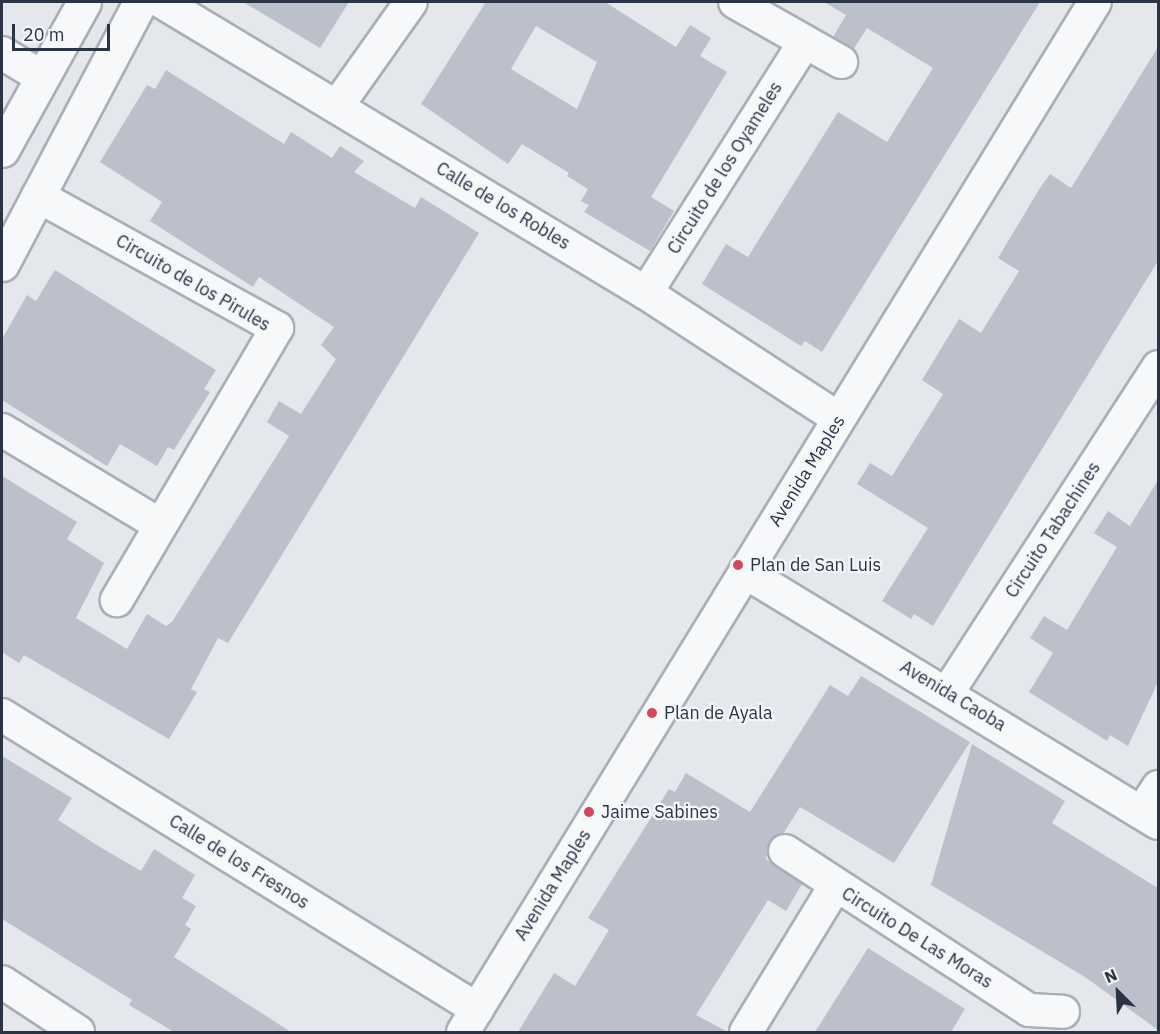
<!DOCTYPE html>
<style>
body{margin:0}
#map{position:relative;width:1160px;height:1034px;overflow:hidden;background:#e4e7ec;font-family:"IBM Plex Sans",sans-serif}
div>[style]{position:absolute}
.building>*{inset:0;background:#bbc0ca}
.roads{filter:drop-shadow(2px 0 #a9aeb7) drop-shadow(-2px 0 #a9aeb7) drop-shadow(0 2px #a9aeb7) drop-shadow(0 -2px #a9aeb7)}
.minor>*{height:32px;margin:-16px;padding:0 16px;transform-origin:16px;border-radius:16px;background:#f7f8fa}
.tertiary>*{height:33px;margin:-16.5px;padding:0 16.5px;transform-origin:16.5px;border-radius:16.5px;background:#f7f8fa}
.dots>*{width:16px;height:16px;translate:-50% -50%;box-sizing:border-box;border:3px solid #f4f6f9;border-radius:50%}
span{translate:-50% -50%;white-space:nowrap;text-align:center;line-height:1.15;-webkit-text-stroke:4.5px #f4f6f9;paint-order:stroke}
.street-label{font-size:18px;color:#2b3445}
.poi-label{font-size:18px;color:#2b3445}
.left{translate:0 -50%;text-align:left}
.frame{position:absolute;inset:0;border:3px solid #2b3445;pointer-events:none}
.north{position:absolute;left:1088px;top:962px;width:60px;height:60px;-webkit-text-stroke:4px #f4f6f9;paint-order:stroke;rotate:336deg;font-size:16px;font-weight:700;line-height:24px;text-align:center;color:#2b3445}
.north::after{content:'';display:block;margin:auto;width:21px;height:27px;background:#2b3445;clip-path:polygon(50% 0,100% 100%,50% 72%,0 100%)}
.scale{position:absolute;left:12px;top:24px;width:98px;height:27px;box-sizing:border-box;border:3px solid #2b3445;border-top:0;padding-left:8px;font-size:18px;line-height:21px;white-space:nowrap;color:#2b3445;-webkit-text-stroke:4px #f4f6f9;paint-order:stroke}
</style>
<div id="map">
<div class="building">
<i style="clip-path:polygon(243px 2px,349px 2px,320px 48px)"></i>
<i style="clip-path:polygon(evenodd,486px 2px,605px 2px,676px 47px,690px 25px,711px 38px,700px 56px,727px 72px,651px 197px,674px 211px,650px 251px,584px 212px,589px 205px,581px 201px,588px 189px,567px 176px,569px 173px,522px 144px,508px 164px,421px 104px,486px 2px,536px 26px,597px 62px,577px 109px,511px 69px,536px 26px)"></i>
<i style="clip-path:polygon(824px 2px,1040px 2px,822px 352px,805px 341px,801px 346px,702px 284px,726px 244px,748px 257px,838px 112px,887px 142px,933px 68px,867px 28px,853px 50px,833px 37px,846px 15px)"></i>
<i style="clip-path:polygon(1158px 47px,1158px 261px,933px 626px,914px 614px,911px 619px,882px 601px,928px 528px,857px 484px,870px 463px,892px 476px,943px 394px,922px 380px,959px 319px,981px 333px,1019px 271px,998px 258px,1040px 188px,1050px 174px,1071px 188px)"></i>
<i style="clip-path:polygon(166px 70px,284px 144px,291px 132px,332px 158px,340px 146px,364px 161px,354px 172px,415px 208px,421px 197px,479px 233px,228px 643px,218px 638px,191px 689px,197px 692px,169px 739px,24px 655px,19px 663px,2px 652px,2px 476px,77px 522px,67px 539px,104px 563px,76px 618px,127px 649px,147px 614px,166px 626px,172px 622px,289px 436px,267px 422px,279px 401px,301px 414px,336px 359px,321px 345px,334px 327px,259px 277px,253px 287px,150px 221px,162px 202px,100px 162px,147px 85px,155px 89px)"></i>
<i style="clip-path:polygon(55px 270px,216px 370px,204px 389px,210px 392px,174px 450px,168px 447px,157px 466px,120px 444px,107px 466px,2px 400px,2px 339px,27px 295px,36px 301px)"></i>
<i style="clip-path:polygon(1158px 480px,1158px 682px,1128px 746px,1110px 735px,1107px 741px,1029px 692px,1053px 653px,1030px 638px,1044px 616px,1067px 630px,1117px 547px,1094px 533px,1108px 511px,1130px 526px)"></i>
<i style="clip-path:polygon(861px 676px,970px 742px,894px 863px,800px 807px,783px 834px,770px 842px,766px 859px,802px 884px,786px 911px,768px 900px,696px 1015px,728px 1032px,518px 1032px,554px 973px,575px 986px,609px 930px,588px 918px,669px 789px,675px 792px,686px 773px,750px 812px,830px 685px,848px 696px)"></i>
<i style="clip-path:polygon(972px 744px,1065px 801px,1052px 823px,1158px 888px,1158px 1030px,1085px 977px,931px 885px)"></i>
<i style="clip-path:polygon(2px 756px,72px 798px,58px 820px,100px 847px,141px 871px,154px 849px,195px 875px,182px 898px,196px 906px,185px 925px,191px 929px,174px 957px,291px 1032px,174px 1032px,129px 1005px,132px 1000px,2px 919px)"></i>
<i style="clip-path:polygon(868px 948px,965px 1009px,951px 1032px,815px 1032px)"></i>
</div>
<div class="roads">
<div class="minor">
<i style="left:162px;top:2px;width:565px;rotate:31.02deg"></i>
<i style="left:646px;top:293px;width:230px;rotate:33.1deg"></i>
<i style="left:735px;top:2px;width:122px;rotate:29.5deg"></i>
<i style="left:2px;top:53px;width:47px;rotate:31deg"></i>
<i style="left:338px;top:105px;width:126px;rotate:-54.7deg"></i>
<i style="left:38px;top:196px;width:273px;rotate:28.9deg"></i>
<i style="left:277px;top:328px;width:316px;rotate:120.5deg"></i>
<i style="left:646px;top:293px;width:296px;rotate:-57.7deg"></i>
<i style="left:2px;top:430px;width:184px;rotate:31deg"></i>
<i style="left:745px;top:572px;width:483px;rotate:31.3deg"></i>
<i style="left:948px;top:692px;width:387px;rotate:-57.1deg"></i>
<i style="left:2px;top:715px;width:559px;rotate:31.76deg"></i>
<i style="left:1142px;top:812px;width:30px;rotate:-57deg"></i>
<i style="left:785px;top:851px;width:291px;rotate:33.1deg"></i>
<i style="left:1029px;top:1010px;width:34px;rotate:3deg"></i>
<i style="left:2px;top:982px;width:91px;rotate:33.3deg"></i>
<i style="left:463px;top:1032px;width:1208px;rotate:-58.47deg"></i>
<i style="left:746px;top:1032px;width:171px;rotate:-58.6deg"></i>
</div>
<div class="tertiary">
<i style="left:2px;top:150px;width:169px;rotate:-61deg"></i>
<i style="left:2px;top:264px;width:296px;rotate:-62.2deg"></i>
</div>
</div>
<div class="dots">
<i style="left:738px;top:565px;background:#d1495b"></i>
<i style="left:652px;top:713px;background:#d1495b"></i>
<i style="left:589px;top:812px;background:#d1495b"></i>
</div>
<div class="street-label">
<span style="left:725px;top:168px;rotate:-58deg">Circuito de los Oyameles</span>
<span style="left:503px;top:206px;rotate:31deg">Calle de los Robles</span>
<span style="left:193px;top:283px;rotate:30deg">Circuito de los Pirules</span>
<span style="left:807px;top:471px;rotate:-58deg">Avenida Maples</span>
<span style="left:1053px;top:530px;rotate:-57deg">Circuito Tabachines</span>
<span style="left:953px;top:696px;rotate:31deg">Avenida Caoba</span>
<span style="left:239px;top:862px;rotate:32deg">Calle de los Fresnos</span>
<span style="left:553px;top:885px;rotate:-58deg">Avenida Maples</span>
<span style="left:917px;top:938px;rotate:32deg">Circuito De Las Moras</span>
</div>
<div class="poi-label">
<span class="left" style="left:750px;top:565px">Plan de San Luis</span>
<span class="left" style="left:664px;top:713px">Plan de Ayala</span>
<span class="left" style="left:601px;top:812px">Jaime Sabines</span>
</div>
<div class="frame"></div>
<div class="north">N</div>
<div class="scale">20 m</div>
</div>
